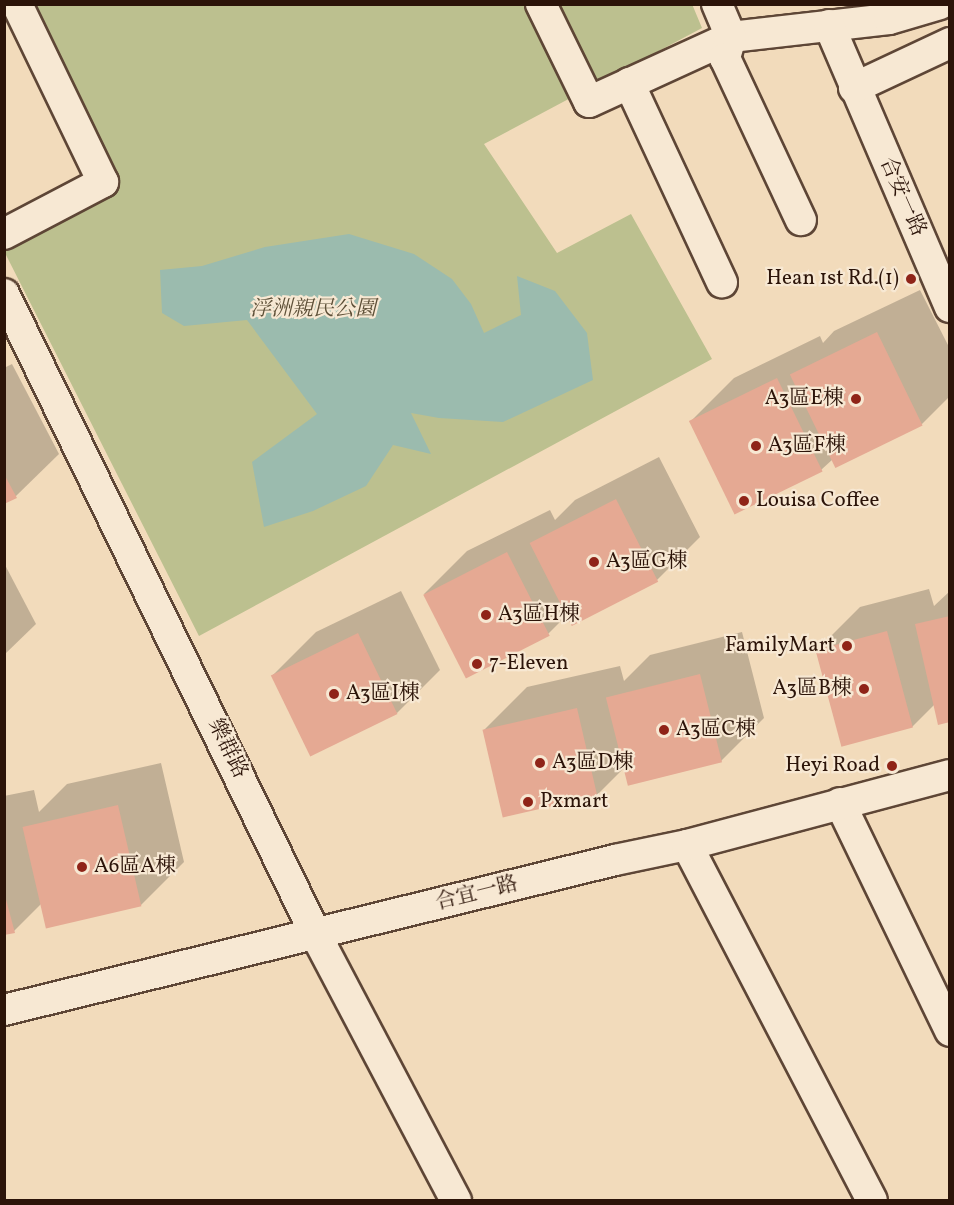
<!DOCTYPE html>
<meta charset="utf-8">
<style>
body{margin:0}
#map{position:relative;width:954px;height:1205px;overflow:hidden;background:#f2dbbb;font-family:Vollkorn,"Noto Serif TC",serif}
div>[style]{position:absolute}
.green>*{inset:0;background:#bcc08f}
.water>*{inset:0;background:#9bbbae}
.shadow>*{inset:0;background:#0003}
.building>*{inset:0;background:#e5a993;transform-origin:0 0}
.roads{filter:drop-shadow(2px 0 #5e4636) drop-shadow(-2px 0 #5e4636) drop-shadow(0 2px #5e4636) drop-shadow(0 -2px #5e4636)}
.minor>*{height:30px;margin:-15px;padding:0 15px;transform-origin:15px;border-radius:15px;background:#f7e8d3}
.dots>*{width:16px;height:16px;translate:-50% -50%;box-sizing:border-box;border:3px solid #f7e8d3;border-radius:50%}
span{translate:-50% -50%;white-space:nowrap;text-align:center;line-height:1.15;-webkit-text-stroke:4.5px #f7e8d3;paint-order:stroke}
.street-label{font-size:21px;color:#2c1409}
.poi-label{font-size:21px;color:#2c1409}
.right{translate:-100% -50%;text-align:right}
.left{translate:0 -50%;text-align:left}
.park-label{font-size:21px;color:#5e5038;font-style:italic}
.frame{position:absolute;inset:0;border:6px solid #2c1409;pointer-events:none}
</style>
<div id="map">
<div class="green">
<i style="clip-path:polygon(692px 4px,702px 28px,484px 144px,557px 253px,631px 214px,712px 359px,199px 636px,5px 253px,5px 243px,118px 181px,33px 5px)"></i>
</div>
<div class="water">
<i style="clip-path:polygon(349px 234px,414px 254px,452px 279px,471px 304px,484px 333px,521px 315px,517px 276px,555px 291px,587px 333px,593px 380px,503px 422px,439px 418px,411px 413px,431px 454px,393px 445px,366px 486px,313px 511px,264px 527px,252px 462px,317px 414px,247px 320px,184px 326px,162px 313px,160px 270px,202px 266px,265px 247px)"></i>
</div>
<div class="shadow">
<i style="clip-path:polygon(920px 290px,950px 349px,950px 396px,922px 424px,833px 459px,821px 470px,735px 512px,691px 421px,734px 378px,820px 336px,823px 343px,834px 331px)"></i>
<i style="clip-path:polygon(12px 364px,59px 454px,16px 496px,4px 503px,4px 368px)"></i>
<i style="clip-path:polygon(659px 457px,700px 537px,657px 580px,568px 614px,548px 634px,424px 594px,467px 551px,550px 510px,555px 520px,575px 500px)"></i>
<i style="clip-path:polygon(4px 563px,36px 624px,4px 655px)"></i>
<i style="clip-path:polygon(929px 589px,934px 606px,950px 591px,950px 721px,935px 704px,912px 727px,817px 650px,860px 607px)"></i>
<i style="clip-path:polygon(401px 591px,440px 670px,397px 713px,273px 675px,316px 632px)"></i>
<i style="clip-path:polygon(742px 632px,764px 718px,721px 761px,625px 767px,597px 795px,484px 730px,527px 687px,620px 666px,624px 681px,650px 655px)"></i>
<i style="clip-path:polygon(161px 763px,184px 862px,141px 905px,42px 903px,14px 931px,4px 934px,4px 796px,34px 790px,39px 812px,67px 784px)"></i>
</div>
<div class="building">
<i style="left:877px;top:332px;width:104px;height:97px;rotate:64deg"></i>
<i style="left:777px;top:378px;width:104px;height:98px;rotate:64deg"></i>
<i style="clip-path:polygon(4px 474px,17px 498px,4px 504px)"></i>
<i style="left:616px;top:499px;width:93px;height:97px;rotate:63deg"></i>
<i style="left:507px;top:552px;width:94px;height:94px;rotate:63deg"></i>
<i style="clip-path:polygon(950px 616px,950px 722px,938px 725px,915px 624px)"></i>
<i style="left:887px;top:631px;width:100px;height:74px;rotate:75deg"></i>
<i style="left:358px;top:633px;width:90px;height:97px;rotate:64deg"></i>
<i style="left:700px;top:674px;width:91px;height:97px;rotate:76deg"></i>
<i style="left:577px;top:708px;width:90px;height:97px;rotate:77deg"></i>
<i style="left:118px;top:805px;width:104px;height:98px;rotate:77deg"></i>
<i style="clip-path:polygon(4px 892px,15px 933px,4px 935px)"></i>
</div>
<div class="roads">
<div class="minor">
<i style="left:541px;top:4px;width:109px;rotate:63.9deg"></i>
<i style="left:589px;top:102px;width:156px;rotate:-24.6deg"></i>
<i style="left:731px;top:37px;width:159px;rotate:-6.5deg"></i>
<i style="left:889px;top:19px;width:53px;rotate:-16.4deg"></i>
<i style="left:717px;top:4px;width:36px;rotate:67deg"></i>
<i style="left:731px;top:37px;width:22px;rotate:106deg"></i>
<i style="left:725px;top:58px;width:179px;rotate:64.9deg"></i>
<i style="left:829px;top:25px;width:307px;rotate:66.8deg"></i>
<i style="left:629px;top:83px;width:220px;rotate:65deg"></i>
<i style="left:854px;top:88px;width:106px;rotate:-25.1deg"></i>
<i style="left:4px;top:234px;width:112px;rotate:-27.7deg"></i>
<i style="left:103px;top:182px;width:198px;rotate:-115.8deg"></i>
<i style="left:4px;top:294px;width:713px;rotate:64.05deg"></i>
<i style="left:316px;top:935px;width:300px;rotate:62.2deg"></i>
<i style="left:840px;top:803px;width:253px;rotate:64.2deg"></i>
<i style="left:687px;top:845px;width:400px;rotate:62.5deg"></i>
<i style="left:4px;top:1010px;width:629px;rotate:-13.79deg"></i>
<i style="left:615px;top:860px;width:74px;rotate:-11.8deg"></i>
<i style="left:687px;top:845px;width:272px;rotate:-14.9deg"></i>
</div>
</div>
<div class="dots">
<i style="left:911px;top:279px;background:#8f2418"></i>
<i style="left:856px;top:399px;background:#8f2418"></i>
<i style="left:756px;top:446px;background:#8f2418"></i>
<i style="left:744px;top:501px;background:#8f2418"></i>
<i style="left:594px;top:562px;background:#8f2418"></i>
<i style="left:486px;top:615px;background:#8f2418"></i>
<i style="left:847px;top:646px;background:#8f2418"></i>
<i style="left:477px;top:664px;background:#8f2418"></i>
<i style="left:864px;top:689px;background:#8f2418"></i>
<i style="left:334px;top:694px;background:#8f2418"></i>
<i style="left:664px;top:730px;background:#8f2418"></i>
<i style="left:540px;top:763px;background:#8f2418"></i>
<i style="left:892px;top:766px;background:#8f2418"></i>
<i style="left:528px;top:802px;background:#8f2418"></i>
<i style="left:82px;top:867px;background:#8f2418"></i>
</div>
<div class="street-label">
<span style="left:902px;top:197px;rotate:66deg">合安一路</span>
<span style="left:227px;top:749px;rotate:64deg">樂群路</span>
<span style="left:477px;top:894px;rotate:-14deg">合宜一路</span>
</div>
<div class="poi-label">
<span class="right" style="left:899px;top:279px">Hean 1st Rd.(1)</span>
<span class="right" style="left:844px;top:399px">A3區E棟</span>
<span class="left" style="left:768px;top:446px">A3區F棟</span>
<span class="left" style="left:756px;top:501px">Louisa Coffee</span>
<span class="left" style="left:606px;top:562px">A3區G棟</span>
<span class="left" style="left:498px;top:615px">A3區H棟</span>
<span class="right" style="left:835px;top:646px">FamilyMart</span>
<span class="left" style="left:489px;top:664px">7-Eleven</span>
<span class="right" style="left:852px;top:689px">A3區B棟</span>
<span class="left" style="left:346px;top:694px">A3區I棟</span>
<span class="left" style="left:676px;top:730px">A3區C棟</span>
<span class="left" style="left:552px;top:763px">A3區D棟</span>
<span class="right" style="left:880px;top:766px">Heyi Road</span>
<span class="left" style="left:540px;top:802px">Pxmart</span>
<span class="left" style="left:94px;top:867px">A6區A棟</span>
</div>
<div class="park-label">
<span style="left:313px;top:310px">浮洲親民公園</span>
</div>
<div class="frame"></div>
</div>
